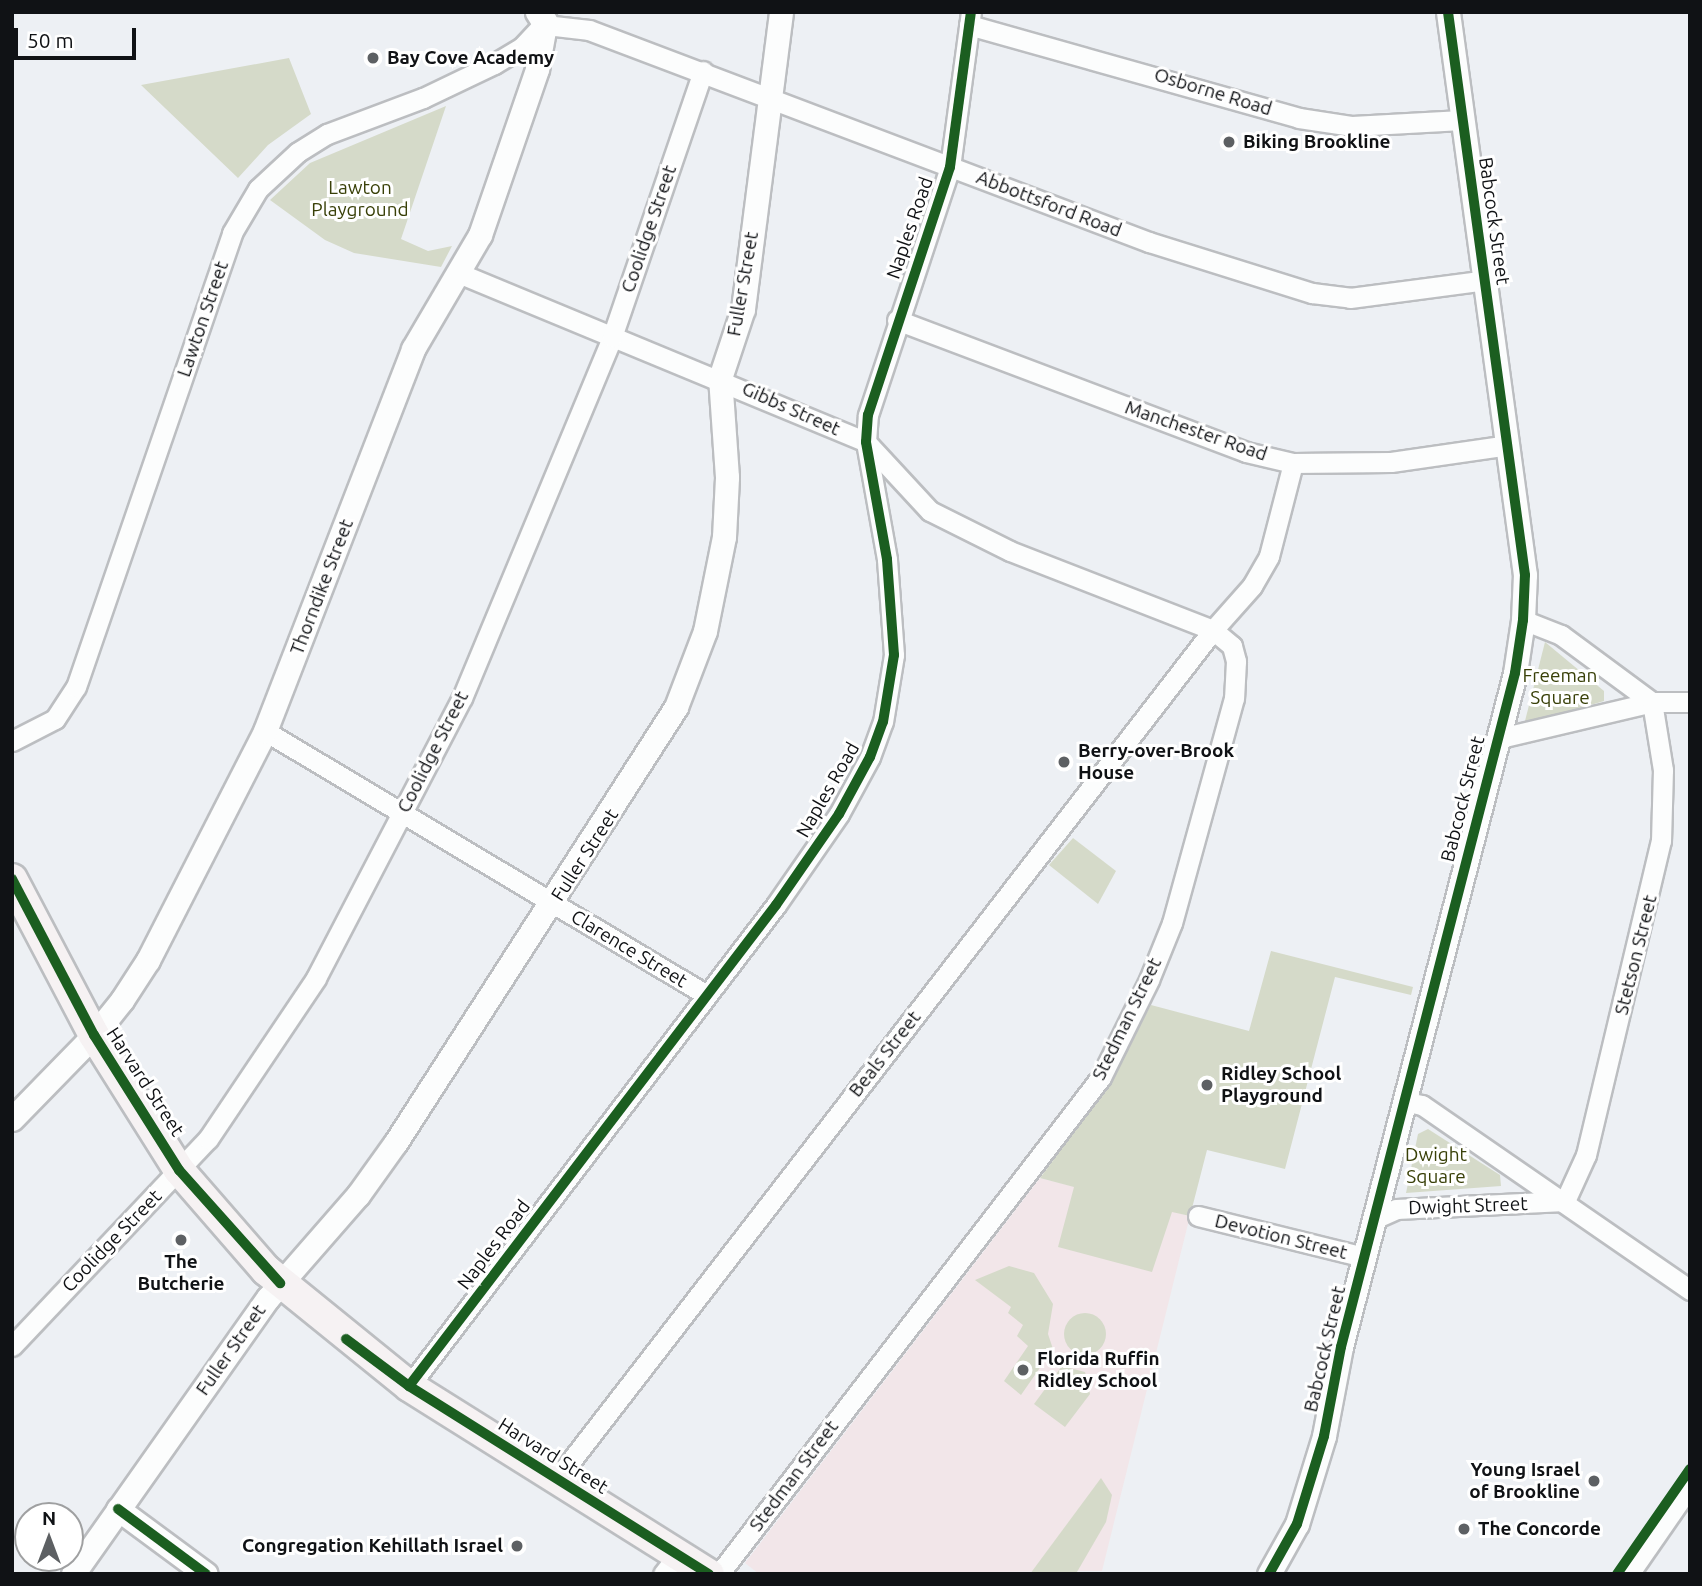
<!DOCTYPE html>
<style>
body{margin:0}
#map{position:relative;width:1702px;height:1586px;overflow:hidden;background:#edf0f4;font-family:Ubuntu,sans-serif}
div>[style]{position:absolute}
.education>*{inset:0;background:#f2e6e9}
.green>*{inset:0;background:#d5dac9}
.round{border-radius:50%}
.roads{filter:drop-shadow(2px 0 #bcbec1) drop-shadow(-2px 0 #bcbec1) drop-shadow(0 2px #bcbec1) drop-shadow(0 -2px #bcbec1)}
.minor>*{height:19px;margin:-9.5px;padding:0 9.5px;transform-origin:9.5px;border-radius:9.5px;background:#fcfdfd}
.tertiary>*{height:23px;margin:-11.5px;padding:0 11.5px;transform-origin:11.5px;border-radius:11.5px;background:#fcfdfd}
.primary>*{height:30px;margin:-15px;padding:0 15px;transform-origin:15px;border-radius:15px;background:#f6f2f3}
.cycleway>*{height:10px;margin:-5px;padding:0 5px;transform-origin:5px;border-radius:5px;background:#1b5e20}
.dots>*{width:19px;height:19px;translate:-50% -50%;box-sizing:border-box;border:4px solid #fff;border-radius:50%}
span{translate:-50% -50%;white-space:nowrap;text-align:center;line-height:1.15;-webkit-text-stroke:6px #fff;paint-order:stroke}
.poi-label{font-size:19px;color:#101215;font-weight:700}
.left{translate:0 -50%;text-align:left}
.right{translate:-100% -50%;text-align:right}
.street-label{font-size:19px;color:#101215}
.park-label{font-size:19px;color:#394008}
.frame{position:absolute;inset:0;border:14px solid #101215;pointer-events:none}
.north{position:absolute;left:14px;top:1502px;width:70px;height:70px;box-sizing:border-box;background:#fff;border:2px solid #9fa0a1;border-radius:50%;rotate:0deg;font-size:19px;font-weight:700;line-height:28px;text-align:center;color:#101215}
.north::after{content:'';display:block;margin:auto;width:24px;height:32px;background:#5d6063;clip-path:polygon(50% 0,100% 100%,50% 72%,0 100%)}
.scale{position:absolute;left:14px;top:28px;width:122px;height:32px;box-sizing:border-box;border:4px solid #101215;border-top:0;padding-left:9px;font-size:21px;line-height:24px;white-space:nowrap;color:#101215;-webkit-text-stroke:5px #fff;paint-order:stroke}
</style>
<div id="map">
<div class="education">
<i style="clip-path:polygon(1040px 1178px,1190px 1216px,1102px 1571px,759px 1574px,745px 1563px)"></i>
</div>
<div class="green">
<i style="clip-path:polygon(289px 58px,311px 114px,268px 145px,238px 178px,141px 85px)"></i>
<i style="clip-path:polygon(446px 106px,401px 239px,428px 251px,452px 246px,441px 267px,354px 253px,325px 240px,270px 200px,310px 163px)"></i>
<i style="clip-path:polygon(1545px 642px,1604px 691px,1604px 701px,1531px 723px,1525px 721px)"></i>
<i style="clip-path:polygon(1073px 838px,1116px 871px,1098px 904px,1049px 865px)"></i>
<i style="clip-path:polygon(1271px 951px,1413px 987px,1411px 995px,1335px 977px,1285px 1169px,1207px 1150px,1190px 1216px,1172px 1212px,1152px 1272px,1058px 1247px,1074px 1187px,1040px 1178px,1098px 1100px,1151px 1005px,1249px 1031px)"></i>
<i style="clip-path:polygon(1428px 1129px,1500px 1175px,1501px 1186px,1406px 1193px,1418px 1134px)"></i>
<i style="clip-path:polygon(1009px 1266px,1034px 1273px,1053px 1304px,1048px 1334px,1053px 1349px,1021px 1395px,1004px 1381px,1028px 1346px,1017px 1336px,1023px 1325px,1008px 1313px,1011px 1307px,975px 1280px)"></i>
<i class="round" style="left:1064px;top:1313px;width:42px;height:42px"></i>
<i style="clip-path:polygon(1062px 1366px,1085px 1372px,1090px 1394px,1065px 1427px,1034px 1404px)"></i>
<i style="clip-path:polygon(1101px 1478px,1112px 1495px,1106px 1522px,1077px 1572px,1030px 1574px)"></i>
</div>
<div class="roads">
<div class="minor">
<i style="left:545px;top:25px;width:44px;rotate:6.5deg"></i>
<i style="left:589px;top:30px;width:599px;rotate:20.74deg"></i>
<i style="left:1149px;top:242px;width:171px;rotate:17.4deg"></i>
<i style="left:1312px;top:293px;width:38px;rotate:7deg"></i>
<i style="left:1350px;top:298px;width:137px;rotate:-7.5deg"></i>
<i style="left:969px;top:25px;width:343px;rotate:15.7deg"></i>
<i style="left:1299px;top:118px;width:54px;rotate:8.6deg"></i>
<i style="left:1352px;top:126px;width:110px;rotate:-3.1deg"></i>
<i style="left:461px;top:274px;width:438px;rotate:22.5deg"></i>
<i style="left:866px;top:442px;width:94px;rotate:47.2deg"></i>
<i style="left:930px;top:511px;width:89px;rotate:26.6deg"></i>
<i style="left:1010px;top:551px;width:218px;rotate:21.3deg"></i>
<i style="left:1213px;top:630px;width:25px;rotate:40deg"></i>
<i style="left:1232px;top:646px;width:16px;rotate:75deg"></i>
<i style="left:1236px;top:661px;width:37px;rotate:93deg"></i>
<i style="left:1234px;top:698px;width:233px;rotate:105.4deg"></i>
<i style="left:1172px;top:923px;width:61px;rotate:112deg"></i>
<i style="left:1149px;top:980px;width:108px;rotate:116.3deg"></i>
<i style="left:1101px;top:1077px;width:627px;rotate:127.55deg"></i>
<i style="left:897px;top:320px;width:373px;rotate:20.7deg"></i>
<i style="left:1246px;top:452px;width:48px;rotate:13.2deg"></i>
<i style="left:1293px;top:463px;width:98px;rotate:-0.6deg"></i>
<i style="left:1391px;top:462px;width:119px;rotate:-8.2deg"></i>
<i style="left:1523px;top:620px;width:41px;rotate:21.5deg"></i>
<i style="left:1561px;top:635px;width:113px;rotate:36.4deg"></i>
<i style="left:265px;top:731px;width:513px;rotate:30.87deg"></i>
<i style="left:1496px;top:739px;width:160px;rotate:-13.3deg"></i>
<i style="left:1652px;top:702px;width:38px"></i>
<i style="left:12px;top:741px;width:48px;rotate:-27.1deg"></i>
<i style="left:55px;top:719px;width:38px;rotate:-57deg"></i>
<i style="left:76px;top:687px;width:480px;rotate:-71deg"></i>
<i style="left:232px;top:233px;width:51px;rotate:-59.4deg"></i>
<i style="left:258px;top:189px;width:54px;rotate:-42.8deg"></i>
<i style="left:298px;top:152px;width:34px;rotate:-32deg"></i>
<i style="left:327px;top:134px;width:103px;rotate:-20.6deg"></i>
<i style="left:423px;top:98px;width:79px;rotate:-25.6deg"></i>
<i style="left:494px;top:64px;width:33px;rotate:-31deg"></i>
<i style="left:522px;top:47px;width:37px;rotate:-47deg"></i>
<i style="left:1403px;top:1101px;width:19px;rotate:12deg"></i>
<i style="left:1422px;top:1105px;width:326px;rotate:34.6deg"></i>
<i style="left:1565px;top:1201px;width:51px;rotate:-65.5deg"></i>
<i style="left:1586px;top:1155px;width:323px;rotate:-76.6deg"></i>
<i style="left:1661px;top:841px;width:71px;rotate:-88.4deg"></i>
<i style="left:1663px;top:770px;width:69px;rotate:-99.2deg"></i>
<i style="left:1198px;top:1216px;width:171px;rotate:13.9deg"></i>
<i style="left:1374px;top:1219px;width:24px;rotate:-24deg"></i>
<i style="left:1396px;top:1209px;width:169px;rotate:-2.7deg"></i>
<i style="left:12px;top:1346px;width:285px;rotate:-46.6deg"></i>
<i style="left:208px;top:1139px;width:194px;rotate:-56.1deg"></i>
<i style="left:316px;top:978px;width:316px;rotate:-62.5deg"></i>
<i style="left:462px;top:698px;width:391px;rotate:-67.4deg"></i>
<i style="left:612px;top:337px;width:281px;rotate:-71.1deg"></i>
<i style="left:409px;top:1386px;width:605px;rotate:-52.66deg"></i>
<i style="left:776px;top:905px;width:111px;rotate:-55.3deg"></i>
<i style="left:839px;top:814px;width:65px;rotate:-61.5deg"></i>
<i style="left:870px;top:757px;width:37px;rotate:-70deg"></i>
<i style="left:883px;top:722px;width:68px;rotate:-80.7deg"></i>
<i style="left:894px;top:655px;width:96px;rotate:-94.2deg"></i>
<i style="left:887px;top:559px;width:119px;rotate:-100.2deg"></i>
<i style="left:866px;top:442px;width:27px;rotate:-86deg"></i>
<i style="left:868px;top:415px;width:261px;rotate:-71.7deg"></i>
<i style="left:950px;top:167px;width:156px;rotate:-82.3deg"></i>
<i style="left:557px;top:1479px;width:1073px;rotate:-52.31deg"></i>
<i style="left:1213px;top:630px;width:59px;rotate:-48.4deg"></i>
<i style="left:1252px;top:586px;width:34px;rotate:-60deg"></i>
<i style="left:1269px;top:556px;width:96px;rotate:-75.5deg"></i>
<i style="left:663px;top:1574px;width:24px;rotate:-52deg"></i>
<i style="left:1629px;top:1574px;width:107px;rotate:-55.3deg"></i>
</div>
<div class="tertiary">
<i style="left:12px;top:1119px;width:117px;rotate:-45.7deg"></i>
<i style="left:94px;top:1035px;width:45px;rotate:-51.3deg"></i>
<i style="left:122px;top:1000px;width:48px;rotate:-57deg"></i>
<i style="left:148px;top:960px;width:257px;rotate:-62.9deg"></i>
<i style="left:265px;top:731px;width:410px;rotate:-68.8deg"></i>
<i style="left:413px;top:349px;width:132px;rotate:-59.6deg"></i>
<i style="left:480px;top:235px;width:176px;rotate:-71deg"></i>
<i style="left:537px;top:69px;width:45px;rotate:-79.7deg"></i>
<i style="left:545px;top:25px;width:15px;rotate:-122deg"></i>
<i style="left:118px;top:1509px;width:109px;rotate:36.5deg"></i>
<i style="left:73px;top:1574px;width:338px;rotate:-54.8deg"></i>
<i style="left:268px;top:1298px;width:137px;rotate:-48.9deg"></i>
<i style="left:358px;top:1195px;width:65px;rotate:-54.4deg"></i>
<i style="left:396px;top:1142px;width:517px;rotate:-57.23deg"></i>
<i style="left:676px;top:707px;width:81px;rotate:-69.1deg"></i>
<i style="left:705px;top:631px;width:96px;rotate:-78.6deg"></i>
<i style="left:724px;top:537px;width:60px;rotate:-87.1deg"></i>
<i style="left:727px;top:477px;width:99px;rotate:-94deg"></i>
<i style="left:720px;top:378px;width:73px;rotate:-71.6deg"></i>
<i style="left:743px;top:309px;width:299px;rotate:-82.7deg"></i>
<i style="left:1269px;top:1574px;width:57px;rotate:-60.8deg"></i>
<i style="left:1297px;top:1524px;width:92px;rotate:-72.9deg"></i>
<i style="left:1324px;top:1436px;width:91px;rotate:-79.2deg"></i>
<i style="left:1341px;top:1347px;width:696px;rotate:-75.52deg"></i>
<i style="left:1515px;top:673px;width:54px;rotate:-81.4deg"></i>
<i style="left:1523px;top:620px;width:45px;rotate:-87.5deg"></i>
<i style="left:1525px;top:575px;width:568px;rotate:-97.79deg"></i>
</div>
<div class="primary">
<i style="left:12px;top:879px;width:176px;rotate:62.3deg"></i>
<i style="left:94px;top:1035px;width:160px;rotate:57.8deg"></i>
<i style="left:179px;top:1170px;width:133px;rotate:49deg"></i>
<i style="left:266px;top:1270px;width:184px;rotate:39deg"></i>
<i style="left:409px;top:1386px;width:354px;rotate:32.1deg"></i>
</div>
</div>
<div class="cycleway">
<i style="left:12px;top:879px;width:176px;rotate:62.3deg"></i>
<i style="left:94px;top:1035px;width:160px;rotate:57.8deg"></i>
<i style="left:179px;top:1170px;width:152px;rotate:48.2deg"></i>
<i style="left:346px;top:1339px;width:79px;rotate:36.7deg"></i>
<i style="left:409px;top:1386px;width:354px;rotate:32.1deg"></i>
<i style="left:409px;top:1386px;width:605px;rotate:-52.66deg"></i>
<i style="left:776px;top:905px;width:111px;rotate:-55.3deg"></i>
<i style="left:839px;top:814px;width:65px;rotate:-61.5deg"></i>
<i style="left:870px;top:757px;width:37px;rotate:-70deg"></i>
<i style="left:883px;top:722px;width:68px;rotate:-80.7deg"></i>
<i style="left:894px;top:655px;width:96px;rotate:-94.2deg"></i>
<i style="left:887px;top:559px;width:119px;rotate:-100.2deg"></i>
<i style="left:866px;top:442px;width:27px;rotate:-86deg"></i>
<i style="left:868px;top:415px;width:261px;rotate:-71.7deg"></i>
<i style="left:950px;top:167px;width:156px;rotate:-82.3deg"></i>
<i style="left:118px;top:1509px;width:109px;rotate:36.5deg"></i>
<i style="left:1269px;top:1574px;width:57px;rotate:-60.8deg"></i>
<i style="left:1297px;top:1524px;width:92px;rotate:-72.9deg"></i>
<i style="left:1324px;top:1436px;width:91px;rotate:-79.2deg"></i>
<i style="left:1341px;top:1347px;width:696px;rotate:-75.52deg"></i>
<i style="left:1515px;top:673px;width:54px;rotate:-81.4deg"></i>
<i style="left:1523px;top:620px;width:45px;rotate:-87.5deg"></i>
<i style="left:1525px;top:575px;width:568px;rotate:-97.79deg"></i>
<i style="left:1617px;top:1574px;width:128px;rotate:-55.2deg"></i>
</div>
<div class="dots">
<i style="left:373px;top:58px;background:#5d6063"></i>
<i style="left:1229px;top:142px;background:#5d6063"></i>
<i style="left:1064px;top:762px;background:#5d6063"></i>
<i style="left:1207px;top:1085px;background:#5d6063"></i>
<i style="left:181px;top:1240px;background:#5d6063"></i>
<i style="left:1023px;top:1370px;background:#5d6063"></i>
<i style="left:1594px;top:1481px;background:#5d6063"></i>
<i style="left:1464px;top:1529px;background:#5d6063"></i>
<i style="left:517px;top:1546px;background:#5d6063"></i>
</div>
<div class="poi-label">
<span class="left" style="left:387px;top:58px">Bay Cove Academy</span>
<span class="left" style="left:1243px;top:142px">Biking Brookline</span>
<span class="left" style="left:1078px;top:762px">Berry-over-Brook<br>House</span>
<span class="left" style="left:1221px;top:1085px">Ridley School<br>Playground</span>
<span style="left:181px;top:1273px">The<br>Butcherie</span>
<span class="left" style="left:1037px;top:1370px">Florida Ruffin<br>Ridley School</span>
<span class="right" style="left:1580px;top:1481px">Young Israel<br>of Brookline</span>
<span class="left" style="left:1478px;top:1529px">The Concorde</span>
<span class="right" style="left:503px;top:1546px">Congregation Kehillath Israel</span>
</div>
<div class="street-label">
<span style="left:1213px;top:92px;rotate:17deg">Osborne Road</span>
<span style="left:1049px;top:204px;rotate:21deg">Abbottsford Road</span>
<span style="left:1494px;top:221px;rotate:82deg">Babcock Street</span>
<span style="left:910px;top:228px;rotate:-71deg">Naples Road</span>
<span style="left:649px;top:229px;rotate:-71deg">Coolidge Street</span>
<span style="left:743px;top:284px;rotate:-80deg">Fuller Street</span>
<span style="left:203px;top:319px;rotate:-71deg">Lawton Street</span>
<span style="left:791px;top:409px;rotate:24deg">Gibbs Street</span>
<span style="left:1196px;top:431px;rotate:19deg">Manchester Road</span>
<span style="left:322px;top:587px;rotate:-69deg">Thorndike Street</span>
<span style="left:433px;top:752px;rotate:-63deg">Coolidge Street</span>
<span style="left:828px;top:790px;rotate:-60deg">Naples Road</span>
<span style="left:1463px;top:799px;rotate:-76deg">Babcock Street</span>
<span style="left:585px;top:855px;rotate:-57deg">Fuller Street</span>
<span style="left:629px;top:949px;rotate:31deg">Clarence Street</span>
<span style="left:1636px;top:955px;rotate:-76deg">Stetson Street</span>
<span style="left:1127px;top:1019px;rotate:-64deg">Stedman Street</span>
<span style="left:885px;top:1054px;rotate:-52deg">Beals Street</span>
<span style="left:145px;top:1082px;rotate:57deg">Harvard Street</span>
<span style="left:1468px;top:1206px;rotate:-2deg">Dwight Street</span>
<span style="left:1281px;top:1237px;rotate:14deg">Devotion Street</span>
<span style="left:112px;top:1241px;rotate:-46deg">Coolidge Street</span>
<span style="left:494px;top:1245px;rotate:-53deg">Naples Road</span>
<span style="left:1325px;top:1349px;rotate:-77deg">Babcock Street</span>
<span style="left:231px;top:1350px;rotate:-55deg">Fuller Street</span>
<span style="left:553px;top:1456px;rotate:32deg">Harvard Street</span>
<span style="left:794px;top:1476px;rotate:-53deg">Stedman Street</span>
</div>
<div class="park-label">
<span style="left:360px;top:199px">Lawton<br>Playground</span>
<span style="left:1560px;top:687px">Freeman<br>Square</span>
<span style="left:1436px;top:1166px">Dwight<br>Square</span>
</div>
<div class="frame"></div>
<div class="north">N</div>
<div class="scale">50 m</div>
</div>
